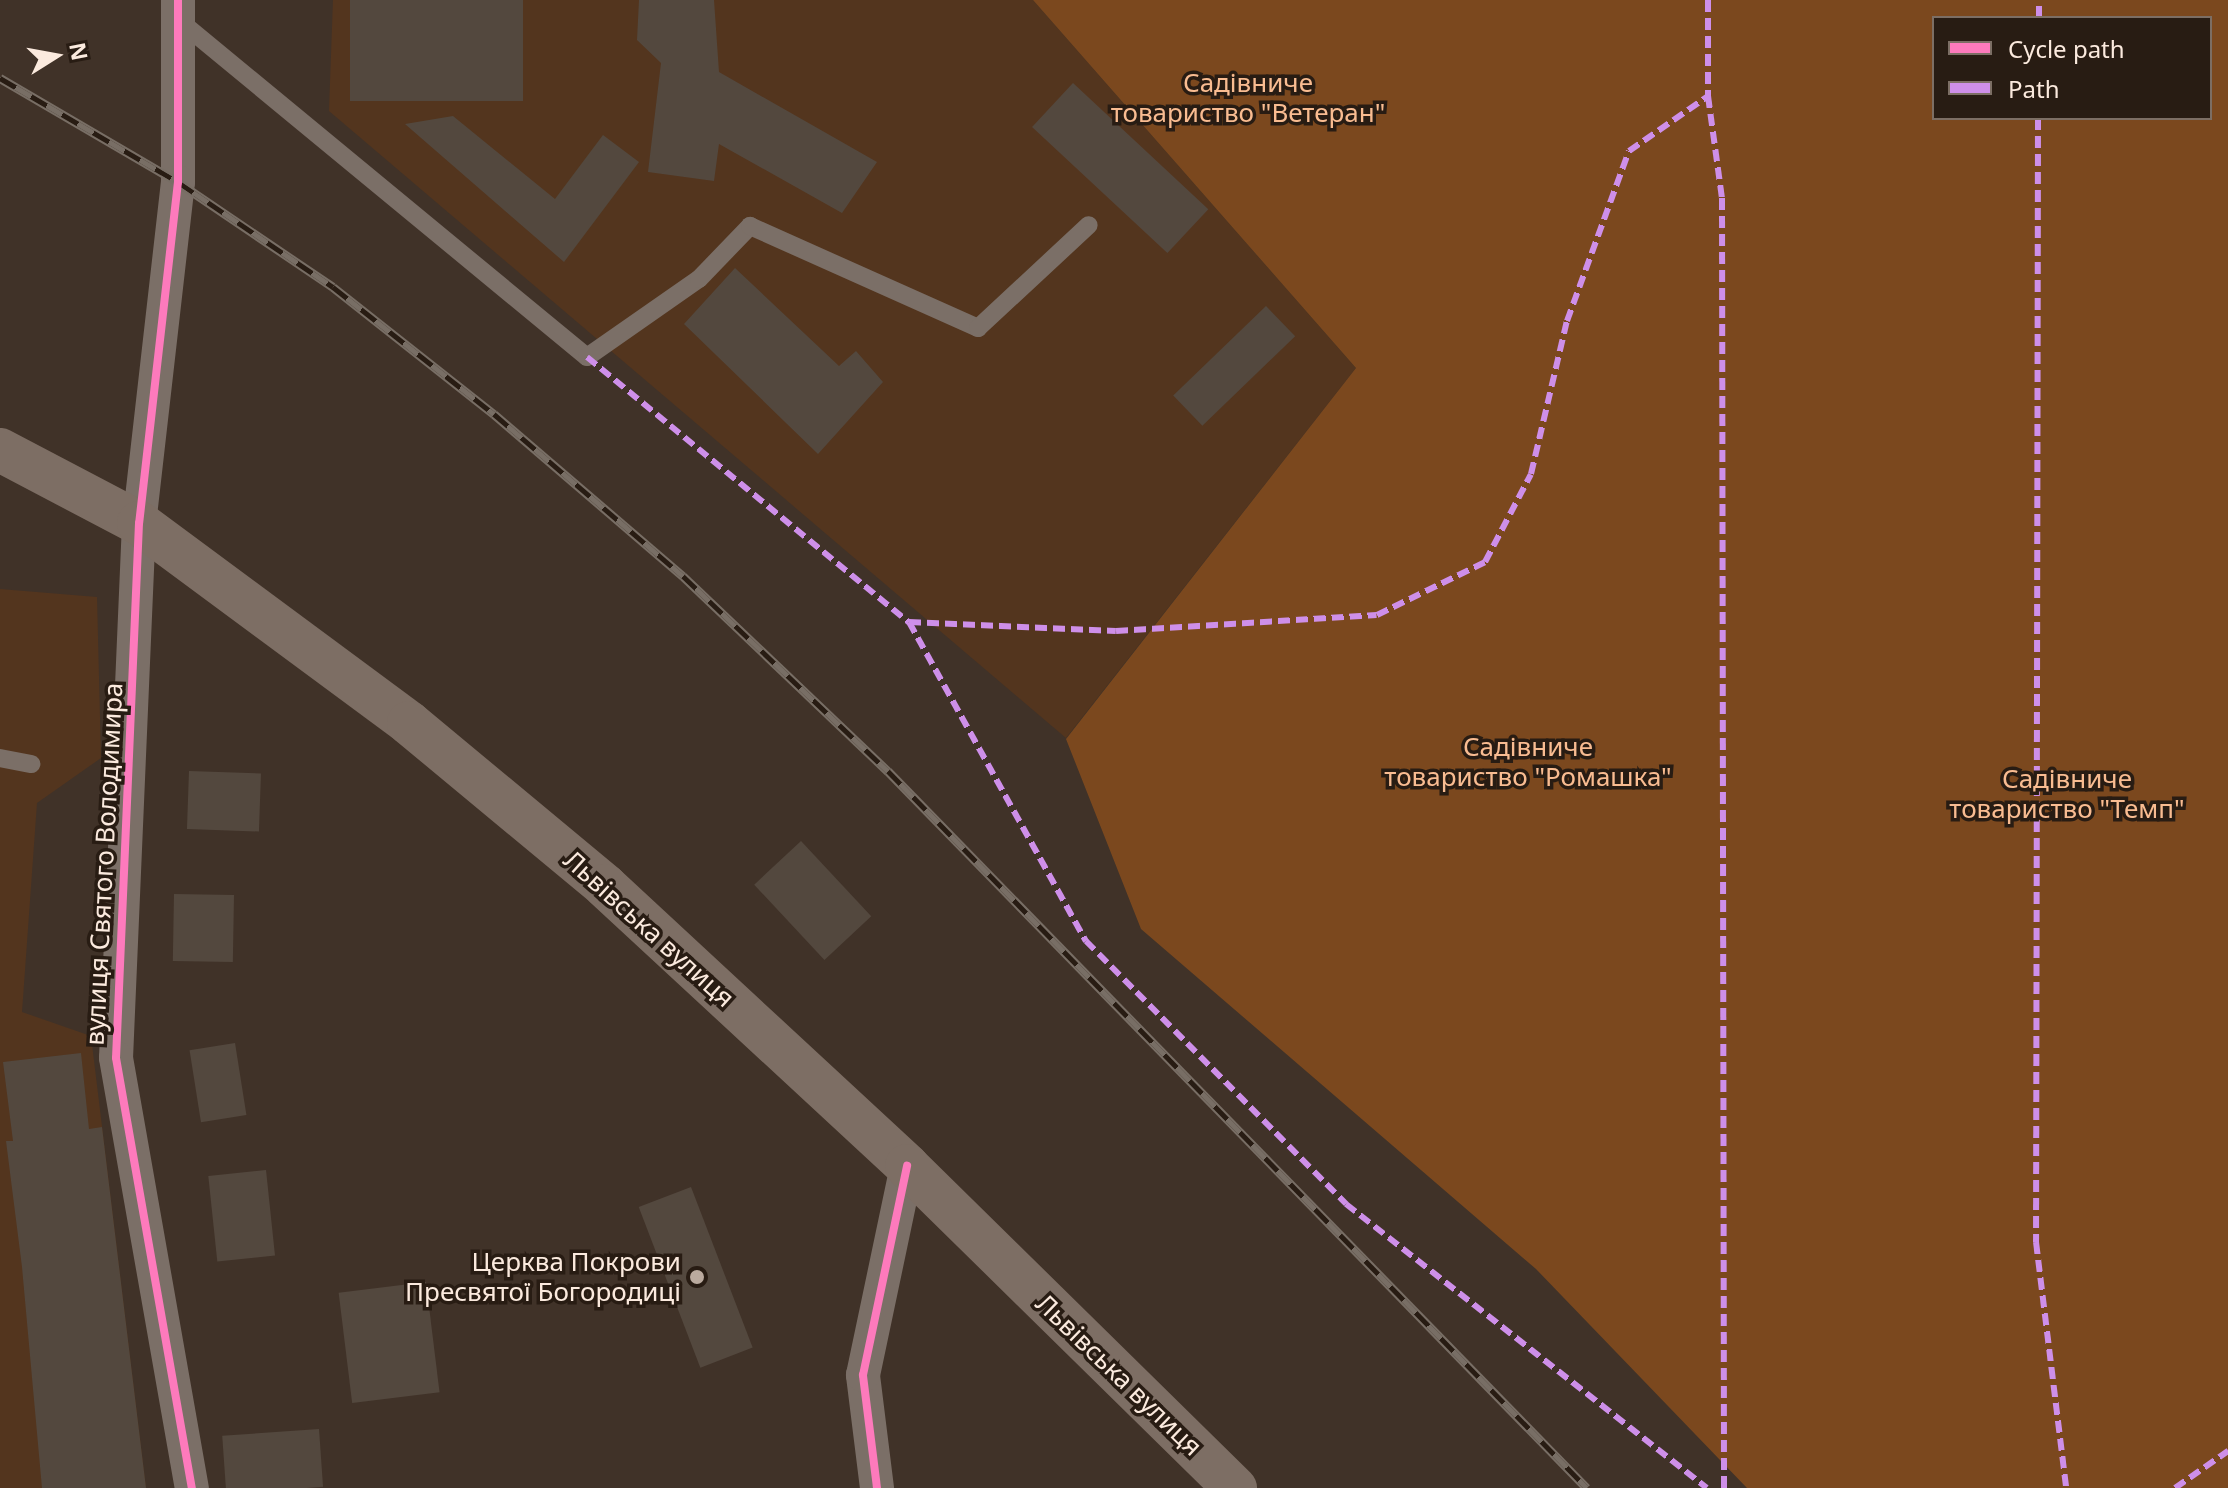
<!DOCTYPE html>
<meta charset="utf-8">
<style>
body{margin:0}
#map{position:relative;width:2228px;height:1488px;overflow:hidden;background:#403228;font-family:"Noto Sans",sans-serif}
div>[style]{position:absolute}
.built>*{inset:0;background:#53351e}
.green>*{inset:0;background:#7b481e}
.building>*{inset:0;background:#53483e;transform-origin:0 0}
.lane>*{height:18px;margin:-9px;padding:0 9px;transform-origin:9px;border-radius:9px;background:#7b6f67}
.street>*{height:34px;margin:-17px;padding:0 17px;transform-origin:17px;border-radius:17px;background:#7b6f67}
.primary>*{height:44px;margin:-22px;padding:0 22px;transform-origin:22px;border-radius:22px;background:#7d6e64}
.rail>*{height:9px;margin-top:-4.5px;transform-origin:0;background:repeating-linear-gradient(90deg,#281c13 0 18px,#786e65 0 36px);box-sizing:border-box;border-block:2px solid #786e65}
.quiet>*{height:6px;margin-top:-3px;transform-origin:0;background:repeating-linear-gradient(90deg,#ce8fe9 0 12px,transparent 0 18px)}
.cycleway>*{height:8px;margin:-4px;padding:0 4px;transform-origin:4px;border-radius:4px;background:#fd7abc}
.dots>*{width:22px;height:22px;translate:-50% -50%;box-sizing:border-box;border:4px solid #281c13;border-radius:50%}
span{translate:-50% -50%;white-space:nowrap;text-align:center;line-height:1.15;-webkit-text-stroke:7px #281c13;paint-order:stroke}
.park-label{font-size:26px;color:#f9bc91}
.street-label{font-size:26px;color:#fbeade}
.poi-label{font-size:26px;color:#fbeade}
.right{translate:-100% -50%;text-align:right}
.legend{position:absolute;left:1932px;top:16px;width:280px;height:104px;box-sizing:border-box;background:#281c13;border:2px solid #7c6e64;margin:0;padding:10px 14px;list-style:none;font-size:24px;color:#fbeade}
.legend li{display:flex;align-items:center;gap:16px;height:40px}
.legend b{width:40px;border:2px solid #7c6e64}
.north{position:absolute;left:16px;top:16px;width:80px;height:80px;-webkit-text-stroke:6px #281c13;paint-order:stroke;rotate:79deg;font-size:22px;font-weight:700;line-height:32px;text-align:center;color:#fbeade}
.north::after{content:'';display:block;margin:auto;width:28px;height:36px;background:#fbeade;clip-path:polygon(50% 0,100% 100%,50% 72%,0 100%)}
</style>
<div id="map">
<div class="built">
<i style="clip-path:polygon(333px 0,1033px 0,1356px 368px,1066px 738px,329px 111px)"></i>
<i style="clip-path:polygon(0 589px,97px 597px,101px 758px,37px 803px,22px 1012px,91px 1036px,146px 1488px,0 1488px)"></i>
</div>
<div class="green">
<i style="clip-path:polygon(evenodd,1033px 0,2228px 0,2228px 1488px,1747px 1488px,1536px 1269px,1141px 929px,1066px 739px,1356px 368px,1033px 0,1934px 18px,2210px 18px,2210px 118px,1934px 118px,1934px 18px)"></i>
</div>
<div class="building">
<i style="left:350px;top:0;width:173px;height:101px"></i>
<i style="clip-path:polygon(639px 0,714px 0,719px 72px,877px 162px,842px 213px,719px 144px,714px 181px,648px 172px,661px 63px,637px 40px)"></i>
<i style="left:1073px;top:83px;width:185px;height:60px;rotate:43deg"></i>
<i style="clip-path:polygon(453px 116px,555px 199px,603px 135px,639px 162px,564px 262px,405px 124px)"></i>
<i style="clip-path:polygon(735px 268px,839px 366px,856px 351px,883px 382px,818px 454px,684px 324px)"></i>
<i style="left:1266px;top:306px;width:42px;height:129px;rotate:46deg"></i>
<i style="left:189px;top:771px;width:72px;height:58px;rotate:2deg"></i>
<i style="left:801px;top:841px;width:103px;height:64px;rotate:47deg"></i>
<i style="left:174px;top:894px;width:60px;height:67px;rotate:1deg"></i>
<i style="left:235px;top:1043px;width:73px;height:46px;rotate:81deg"></i>
<i style="clip-path:polygon(81px 1053px,89px 1129px,102px 1127px,146px 1488px,42px 1488px,22px 1267px,6px 1141px,13px 1141px,3px 1062px)"></i>
<i style="left:266px;top:1170px;width:86px;height:58px;rotate:84deg"></i>
<i style="left:691px;top:1187px;width:172px;height:56px;rotate:69deg"></i>
<i style="left:426px;top:1282px;width:111px;height:88px;rotate:83deg"></i>
<i style="left:319px;top:1429px;width:58px;height:97px;rotate:86deg"></i>
</div>
<div class="lane">
<i style="left:181px;top:22px;width:526px;rotate:39.53deg"></i>
<i style="left:587px;top:357px;width:136px;rotate:-34.9deg"></i>
<i style="left:699px;top:279px;width:74px;rotate:-46.1deg"></i>
<i style="left:750px;top:226px;width:250px;rotate:24.1deg"></i>
<i style="left:978px;top:328px;width:151px;rotate:-42.9deg"></i>
<i style="left:0;top:758px;width:32px;rotate:11deg"></i>
</div>
<div class="street">
<i style="left:178px;top:0;width:182px;rotate:90deg"></i>
<i style="left:178px;top:182px;width:343px;rotate:96.5deg"></i>
<i style="left:139px;top:523px;width:535px;rotate:92.46deg"></i>
<i style="left:116px;top:1058px;width:437px;rotate:80deg"></i>
<i style="left:877px;top:1488px;width:114px;rotate:-97.1deg"></i>
<i style="left:863px;top:1375px;width:214px;rotate:-78.1deg"></i>
</div>
<div class="primary">
<i style="left:0;top:450px;width:157px;rotate:27.7deg"></i>
<i style="left:139px;top:523px;width:336px;rotate:36.5deg"></i>
<i style="left:409px;top:723px;width:255px;rotate:39.7deg"></i>
<i style="left:605px;top:886px;width:412px;rotate:42.8deg"></i>
<i style="left:907px;top:1166px;width:460px;rotate:44.5deg"></i>
</div>
<div class="rail">
<i style="left:0;top:78px;width:206px;rotate:30.3deg"></i>
<i style="left:178px;top:182px;width:187px;rotate:34.1deg"></i>
<i style="left:333px;top:287px;width:205px;rotate:38.3deg"></i>
<i style="left:494px;top:414px;width:249px;rotate:40.6deg"></i>
<i style="left:683px;top:576px;width:283px;rotate:43.6deg"></i>
<i style="left:888px;top:771px;width:1001px;rotate:45.73deg"></i>
</div>
<div class="quiet">
<i style="left:1708px;top:0;width:96px;rotate:90deg"></i>
<i style="left:1708px;top:96px;width:103px;rotate:82.2deg"></i>
<i style="left:1722px;top:198px;width:1290px;rotate:89.91deg"></i>
<i style="left:2039px;top:18px;width:18px;rotate:-90deg"></i>
<i style="left:2038px;top:118px;width:1124px;rotate:90.1deg"></i>
<i style="left:2036px;top:1242px;width:248px;rotate:83deg"></i>
<i style="left:587px;top:357px;width:417px;rotate:39.5deg"></i>
<i style="left:909px;top:622px;width:207px;rotate:2.5deg"></i>
<i style="left:1116px;top:631px;width:261px;rotate:-3.5deg"></i>
<i style="left:1377px;top:615px;width:120px;rotate:-26.1deg"></i>
<i style="left:1485px;top:562px;width:99px;rotate:-62.4deg"></i>
<i style="left:1531px;top:474px;width:157px;rotate:-76.8deg"></i>
<i style="left:1567px;top:321px;width:181px;rotate:-70deg"></i>
<i style="left:1629px;top:151px;width:96px;rotate:-34.8deg"></i>
<i style="left:909px;top:622px;width:365px;rotate:61deg"></i>
<i style="left:1086px;top:941px;width:370px;rotate:45.3deg"></i>
<i style="left:1346px;top:1204px;width:459px;rotate:38.2deg"></i>
<i style="left:2175px;top:1488px;width:65px;rotate:-34.9deg"></i>
</div>
<div class="cycleway">
<i style="left:178px;top:0;width:182px;rotate:90deg"></i>
<i style="left:178px;top:182px;width:343px;rotate:96.5deg"></i>
<i style="left:139px;top:523px;width:535px;rotate:92.46deg"></i>
<i style="left:116px;top:1058px;width:437px;rotate:80deg"></i>
<i style="left:877px;top:1488px;width:114px;rotate:-97.1deg"></i>
<i style="left:863px;top:1375px;width:214px;rotate:-78.1deg"></i>
</div>
<div class="dots">
<i style="left:697px;top:1277px;background:#baaa9e"></i>
</div>
<div class="park-label">
<span style="left:1248px;top:98px">Садівниче<br>товариство "Ветеран"</span>
<span style="left:1528px;top:762px">Садівниче<br>товариство "Ромашка"</span>
<span style="left:2067px;top:794px">Садівниче<br>товариство "Темп"</span>
</div>
<div class="street-label">
<span style="left:104px;top:864px;rotate:-87deg">вулиця Святого Володимира</span>
<span style="left:649px;top:929px;rotate:42deg">Львівська вулиця</span>
<span style="left:1119px;top:1375px;rotate:44deg">Львівська вулиця</span>
</div>
<div class="poi-label">
<span class="right" style="left:681px;top:1277px">Церква Покрови<br>Пресвятої Богородиці</span>
</div>
<ul class="legend">
<li><b style="height:10px;background:#fd7abc"></b>Cycle path</li>
<li><b style="height:10px;background:#ce8fe9"></b>Path</li>
</ul>
<div class="north">N</div>
</div>
